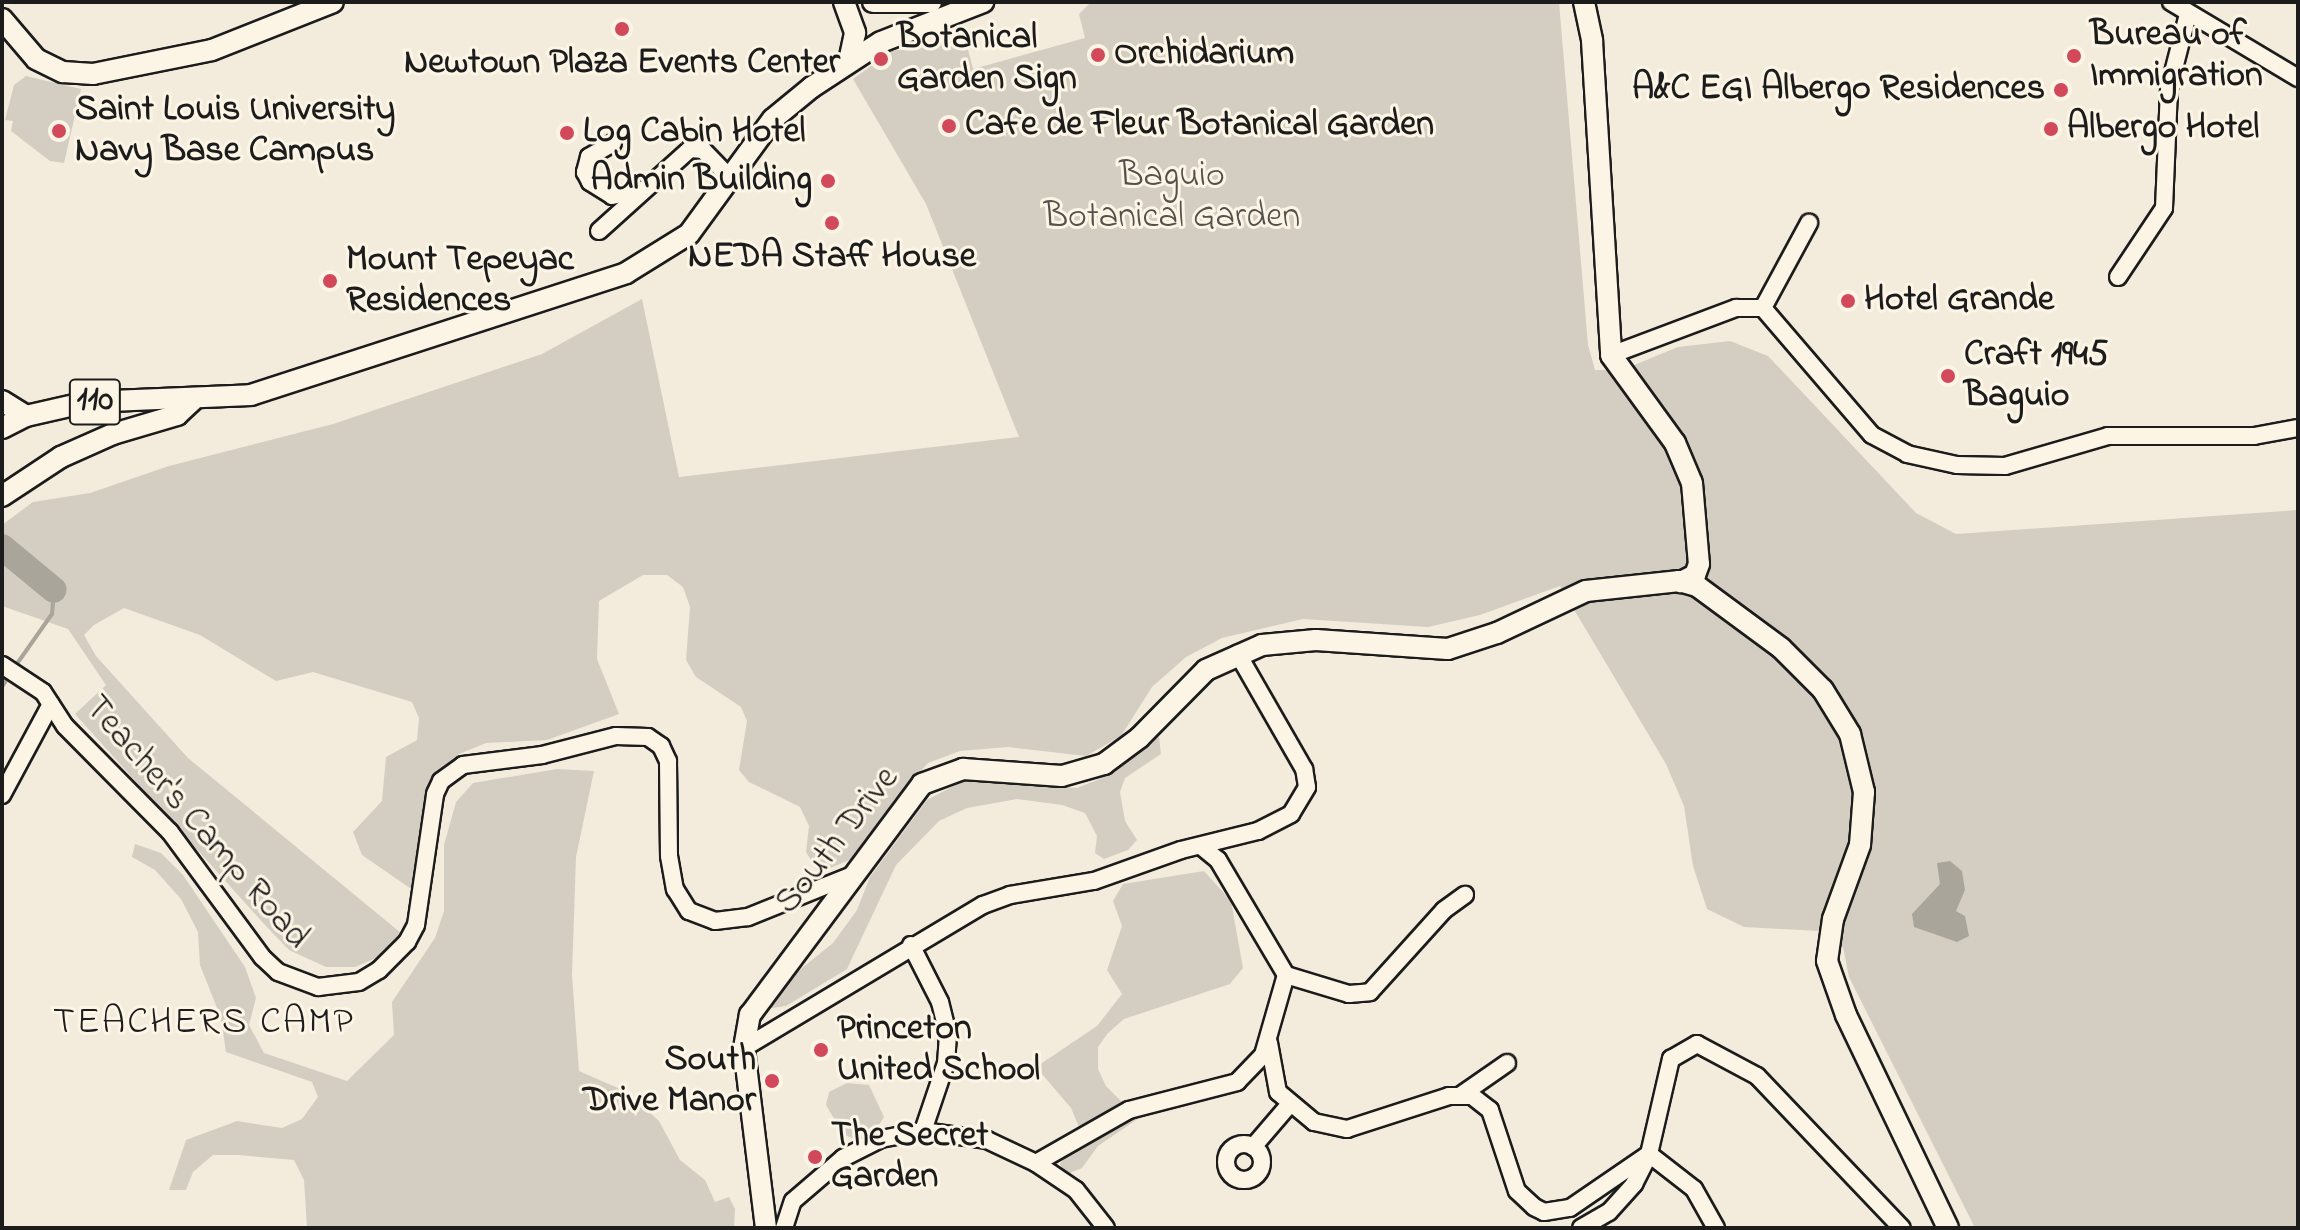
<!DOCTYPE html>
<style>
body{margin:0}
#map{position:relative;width:2300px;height:1230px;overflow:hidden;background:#f3ecdd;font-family:"Indie Flower",sans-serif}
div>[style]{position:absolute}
.green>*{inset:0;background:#d3cec1}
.water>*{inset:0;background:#aaa59b}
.stream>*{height:4px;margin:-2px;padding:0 2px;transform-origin:2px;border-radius:2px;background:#aaa59b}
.river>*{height:26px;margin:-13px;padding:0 13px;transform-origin:13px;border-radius:13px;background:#aaa59b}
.roads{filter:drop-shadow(2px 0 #1c1c1c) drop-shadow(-2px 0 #1c1c1c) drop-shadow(0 2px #1c1c1c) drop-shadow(0 -2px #1c1c1c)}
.minor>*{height:16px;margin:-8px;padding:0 8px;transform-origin:8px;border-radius:8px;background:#fcf5e5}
.minor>.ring{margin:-8px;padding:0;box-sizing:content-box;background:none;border:16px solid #fcf5e5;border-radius:50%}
.major>*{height:20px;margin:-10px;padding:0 10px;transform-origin:10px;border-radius:10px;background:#fcf5e5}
.dots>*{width:22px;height:22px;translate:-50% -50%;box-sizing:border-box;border:4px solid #fcf5e5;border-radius:50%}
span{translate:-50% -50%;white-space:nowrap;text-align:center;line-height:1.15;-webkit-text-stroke:6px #fcf5e5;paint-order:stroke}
.shield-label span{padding:2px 6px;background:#fcf5e5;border:2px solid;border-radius:6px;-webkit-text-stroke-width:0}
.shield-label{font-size:34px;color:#1c1c1c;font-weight:700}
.poi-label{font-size:36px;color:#1c1c1c;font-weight:700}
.left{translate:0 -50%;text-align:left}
.right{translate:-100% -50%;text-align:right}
.park-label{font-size:36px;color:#53514e}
.street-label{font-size:36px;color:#1c1c1c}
.neighbourhood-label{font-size:38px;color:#1c1c1c;letter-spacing:2px}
.frame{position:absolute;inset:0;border:4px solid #1c1c1c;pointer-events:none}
</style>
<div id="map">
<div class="green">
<i style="clip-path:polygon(1091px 2px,1559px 2px,1588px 345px,1595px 370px,1622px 370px,1678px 347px,1730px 341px,1768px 356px,1916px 513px,1956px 534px,2298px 510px,2298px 1228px,1975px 1228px,1849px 977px,1843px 947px,1819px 931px,1744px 927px,1707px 909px,1693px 866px,1684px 806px,1666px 764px,1560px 586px,1480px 615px,1428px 627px,1303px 619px,1222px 638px,1186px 657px,1152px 687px,1121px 736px,1086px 756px,1008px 747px,960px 751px,928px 763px,894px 800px,856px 857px,819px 873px,806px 852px,809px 826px,800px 807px,749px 782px,739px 770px,747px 721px,741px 707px,696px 677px,686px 660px,690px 607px,683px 587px,667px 575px,643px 575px,599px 601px,597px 659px,619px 714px,547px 740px,486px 743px,459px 754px,439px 775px,424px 823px,417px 893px,362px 855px,353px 832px,382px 801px,386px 757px,417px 740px,419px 718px,412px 702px,313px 672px,276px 681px,200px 635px,124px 608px,94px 625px,84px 635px,96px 656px,188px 758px,401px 933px,395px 950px,355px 967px,326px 967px,289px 950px,265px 925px,75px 714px,106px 685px,68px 629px,2px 606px,2px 525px,33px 502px,90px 493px,169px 466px,333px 424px,542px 354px,642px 299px,679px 477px,1019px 437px,926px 204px,853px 79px,892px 51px,965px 38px,973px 69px,1085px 38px,1079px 14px)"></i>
<i style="clip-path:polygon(26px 76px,81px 89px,64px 163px,50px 161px,11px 131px,13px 121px,5px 120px,14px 85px)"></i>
<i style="clip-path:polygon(1159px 737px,1161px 754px,1125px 778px,1120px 792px,1125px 821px,1137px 840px,1128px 850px,1104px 859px,1095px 853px,1097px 836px,1085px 813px,1062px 805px,1017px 799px,967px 808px,939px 821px,896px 865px,847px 969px,786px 1006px,765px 1009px,796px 973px,833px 943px,857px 910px,870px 877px,927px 800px,963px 781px,1077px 788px,1102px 778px)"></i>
<i style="clip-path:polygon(557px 769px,594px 771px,576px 857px,572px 975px,579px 1071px,627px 1092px,659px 1121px,680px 1160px,705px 1180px,715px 1202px,729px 1197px,735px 1209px,734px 1228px,307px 1228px,304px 1180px,294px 1160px,238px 1155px,213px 1155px,193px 1172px,186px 1190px,169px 1190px,186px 1140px,237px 1121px,282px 1128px,302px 1119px,318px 1097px,312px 1082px,226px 1052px,221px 1018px,200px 965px,198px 932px,181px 899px,155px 870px,132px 857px,135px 844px,161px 853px,183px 875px,245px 967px,256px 998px,249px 1025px,264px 1053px,347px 1081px,394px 1035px,392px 1002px,435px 938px,444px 911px,444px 845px,456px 802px,473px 783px)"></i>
<i style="clip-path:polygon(1204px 871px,1231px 901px,1243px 968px,1230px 984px,1124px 1019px,1108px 1033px,1098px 1047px,1098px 1069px,1106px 1086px,1121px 1101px,1160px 1112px,1139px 1118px,1098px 1146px,1082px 1168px,1065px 1175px,1060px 1164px,1081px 1132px,1071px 1108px,1036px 1067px,1097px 1026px,1122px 994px,1107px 970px,1122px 926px,1113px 901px,1123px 884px)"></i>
<i style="clip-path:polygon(847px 1083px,869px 1085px,884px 1117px,877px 1128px,852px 1138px,843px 1134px,826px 1105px,829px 1092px)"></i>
</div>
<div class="water">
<i style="clip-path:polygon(1950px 861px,1962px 871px,1965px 890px,1956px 911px,1965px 916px,1969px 936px,1957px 942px,1914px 927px,1912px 914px,1940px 884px,1937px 863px)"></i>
</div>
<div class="stream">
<i style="left:14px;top:668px;width:66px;rotate:-54.9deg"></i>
<i style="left:52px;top:614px;width:24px;rotate:-85deg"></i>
<i style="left:2px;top:687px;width:13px;rotate:-58deg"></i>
</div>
<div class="river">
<i style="left:2px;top:547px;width:67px;rotate:39.6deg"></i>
</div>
<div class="roads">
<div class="minor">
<i style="left:2171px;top:2px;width:148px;rotate:30.9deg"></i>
<i style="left:613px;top:143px;width:28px;rotate:150deg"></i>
<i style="left:589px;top:157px;width:16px;rotate:105deg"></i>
<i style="left:585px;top:172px;width:11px;rotate:63deg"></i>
<i style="left:590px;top:182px;width:26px;rotate:32deg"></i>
<i style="left:612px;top:196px;width:33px;rotate:-11deg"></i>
<i style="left:599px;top:231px;width:122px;rotate:-42deg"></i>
<i style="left:690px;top:149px;width:13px;rotate:4deg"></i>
<i style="left:703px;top:150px;width:37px;rotate:46deg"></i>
<i style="left:2118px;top:277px;width:83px;rotate:-56.3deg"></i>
<i style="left:2164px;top:208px;width:120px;rotate:-87.6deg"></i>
<i style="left:2169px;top:88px;width:76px;rotate:-75.6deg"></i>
<i style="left:1763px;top:308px;width:97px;rotate:-61.6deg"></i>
<i style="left:1611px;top:355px;width:134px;rotate:-20.6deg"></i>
<i style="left:1736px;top:308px;width:27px"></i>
<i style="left:1763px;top:308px;width:167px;rotate:49.4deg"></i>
<i style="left:1872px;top:435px;width:40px;rotate:28deg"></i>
<i style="left:1907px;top:454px;width:51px;rotate:12.4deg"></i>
<i style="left:1957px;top:465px;width:48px;rotate:1.2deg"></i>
<i style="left:2005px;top:466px;width:107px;rotate:-16.2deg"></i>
<i style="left:2108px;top:436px;width:146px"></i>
<i style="left:2254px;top:436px;width:45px;rotate:-10.3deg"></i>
<i style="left:2px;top:665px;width:49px;rotate:33.4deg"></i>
<i style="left:43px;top:692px;width:40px;rotate:57.1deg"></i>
<i style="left:65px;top:726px;width:149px;rotate:45.3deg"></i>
<i style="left:170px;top:832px;width:155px;rotate:53.6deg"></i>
<i style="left:262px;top:957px;width:22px;rotate:43deg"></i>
<i style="left:278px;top:972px;width:43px;rotate:20.6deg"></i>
<i style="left:318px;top:987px;width:41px;rotate:-7deg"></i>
<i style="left:359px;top:982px;width:23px;rotate:-31deg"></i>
<i style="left:379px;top:970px;width:40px;rotate:-45deg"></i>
<i style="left:407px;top:942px;width:19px;rotate:-62deg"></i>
<i style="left:416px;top:925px;width:132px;rotate:-81.7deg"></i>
<i style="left:435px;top:794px;width:14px;rotate:-65deg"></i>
<i style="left:441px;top:781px;width:27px;rotate:-36deg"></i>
<i style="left:463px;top:765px;width:80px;rotate:-7.2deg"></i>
<i style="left:542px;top:755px;width:76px;rotate:-14.4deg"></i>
<i style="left:616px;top:736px;width:32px;rotate:2deg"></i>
<i style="left:648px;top:737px;width:16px;rotate:35deg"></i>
<i style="left:661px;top:746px;width:17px;rotate:65deg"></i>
<i style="left:668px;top:761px;width:95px;rotate:89.4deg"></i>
<i style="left:669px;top:856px;width:34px;rotate:80deg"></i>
<i style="left:675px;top:889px;width:26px;rotate:58deg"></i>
<i style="left:689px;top:911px;width:28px;rotate:21deg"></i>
<i style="left:715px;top:921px;width:33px;rotate:-7deg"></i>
<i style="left:748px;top:917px;width:115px;rotate:-21.9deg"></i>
<i style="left:2px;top:795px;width:103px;rotate:-61.7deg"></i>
<i style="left:911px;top:945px;width:64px;rotate:63deg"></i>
<i style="left:940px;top:1002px;width:34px;rotate:76deg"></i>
<i style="left:948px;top:1035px;width:28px;rotate:94deg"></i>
<i style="left:946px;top:1063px;width:72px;rotate:108.7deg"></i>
<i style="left:1286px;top:975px;width:66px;rotate:16.8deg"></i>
<i style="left:1349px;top:994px;width:21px;rotate:-5deg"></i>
<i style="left:1370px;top:992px;width:110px;rotate:-47.9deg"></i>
<i style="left:1444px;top:910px;width:26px;rotate:-36deg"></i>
<i style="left:1269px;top:1043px;width:50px;rotate:79.6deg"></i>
<i style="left:1278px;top:1092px;width:47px;rotate:39.8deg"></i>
<i style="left:1314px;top:1122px;width:34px;rotate:12deg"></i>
<i style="left:1347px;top:1129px;width:107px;rotate:-17.9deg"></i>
<i style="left:1449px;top:1096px;width:23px"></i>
<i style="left:1472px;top:1096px;width:23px;rotate:38deg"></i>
<i style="left:1490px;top:1110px;width:85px;rotate:71.6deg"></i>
<i style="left:1517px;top:1191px;width:23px;rotate:43deg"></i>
<i style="left:1534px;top:1207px;width:11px;rotate:27deg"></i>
<i style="left:1544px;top:1212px;width:26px;rotate:-9deg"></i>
<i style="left:1570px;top:1208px;width:96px;rotate:-34.4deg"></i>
<i style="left:1649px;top:1154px;width:57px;rotate:37.9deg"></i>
<i style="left:1694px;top:1189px;width:45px;rotate:60.6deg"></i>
<i style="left:744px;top:1048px;width:279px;rotate:-30.9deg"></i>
<i style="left:983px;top:905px;width:29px;rotate:-20deg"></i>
<i style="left:1010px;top:895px;width:85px;rotate:-9.5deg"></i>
<i style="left:1094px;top:881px;width:92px;rotate:-19.6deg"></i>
<i style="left:1181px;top:850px;width:79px;rotate:-13.9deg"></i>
<i style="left:1258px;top:831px;width:37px;rotate:-27deg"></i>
<i style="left:1291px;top:814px;width:31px;rotate:-59deg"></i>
<i style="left:1307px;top:787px;width:18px;rotate:-99deg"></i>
<i style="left:1304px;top:769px;width:133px;rotate:-119.9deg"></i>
<i style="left:1461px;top:1095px;width:56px;rotate:-34.8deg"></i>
<i class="ring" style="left:1226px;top:1144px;width:20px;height:20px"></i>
<i style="left:1253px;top:1147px;width:55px;rotate:-49.4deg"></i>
<i style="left:1036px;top:1163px;width:107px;rotate:-29.7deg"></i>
<i style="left:1129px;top:1110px;width:112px;rotate:-14.5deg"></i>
<i style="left:1237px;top:1082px;width:37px;rotate:-46deg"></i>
<i style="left:1263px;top:1055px;width:83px;rotate:-74deg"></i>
<i style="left:1286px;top:975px;width:134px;rotate:-120.6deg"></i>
<i style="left:1218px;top:860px;width:22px;rotate:-141deg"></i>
<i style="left:784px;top:1228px;width:28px;rotate:-72deg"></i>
<i style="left:793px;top:1201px;width:66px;rotate:-40.7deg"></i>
<i style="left:843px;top:1158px;width:42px;rotate:-26.6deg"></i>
<i style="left:881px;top:1139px;width:43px;rotate:-10.8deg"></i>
<i style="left:923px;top:1131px;width:65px;rotate:8deg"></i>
<i style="left:987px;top:1140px;width:54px;rotate:25.1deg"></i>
<i style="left:1036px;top:1163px;width:48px;rotate:34deg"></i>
<i style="left:1076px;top:1190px;width:48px;rotate:51.7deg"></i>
<i style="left:1581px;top:1228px;width:32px;rotate:-30deg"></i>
<i style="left:1609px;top:1212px;width:38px;rotate:-48deg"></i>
<i style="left:1634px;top:1184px;width:34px;rotate:-63deg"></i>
<i style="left:1649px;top:1154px;width:98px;rotate:-77deg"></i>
<i style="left:1671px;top:1059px;width:30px;rotate:-30deg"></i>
<i style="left:1697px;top:1044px;width:68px;rotate:28.1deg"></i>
<i style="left:1757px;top:1076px;width:210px;rotate:46.4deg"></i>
</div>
<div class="major">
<i style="left:844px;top:2px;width:33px;rotate:70deg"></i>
<i style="left:855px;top:33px;width:30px;rotate:102deg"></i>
<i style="left:873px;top:2px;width:58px"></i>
<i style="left:1584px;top:2px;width:40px;rotate:78deg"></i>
<i style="left:1592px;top:41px;width:315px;rotate:86.5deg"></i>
<i style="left:1611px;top:355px;width:109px;rotate:54deg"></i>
<i style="left:1675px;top:443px;width:43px;rotate:67deg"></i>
<i style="left:1692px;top:483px;width:81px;rotate:85.1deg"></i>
<i style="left:1699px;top:564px;width:12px;rotate:110deg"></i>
<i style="left:1695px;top:575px;width:16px;rotate:153deg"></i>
<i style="left:2px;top:19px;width:52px;rotate:49.6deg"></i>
<i style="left:36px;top:59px;width:30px;rotate:26deg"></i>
<i style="left:63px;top:72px;width:30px;rotate:4deg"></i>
<i style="left:93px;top:74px;width:121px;rotate:-11.4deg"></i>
<i style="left:212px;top:50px;width:130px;rotate:-21.6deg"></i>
<i style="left:2px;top:401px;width:28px;rotate:32deg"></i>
<i style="left:2px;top:428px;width:27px;rotate:-27deg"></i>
<i style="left:26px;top:416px;width:63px;rotate:-12.9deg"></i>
<i style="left:87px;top:402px;width:164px;rotate:-2.4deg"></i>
<i style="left:251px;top:395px;width:394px;rotate:-18deg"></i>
<i style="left:626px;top:273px;width:74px;rotate:-31.8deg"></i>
<i style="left:689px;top:234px;width:142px;rotate:-53.9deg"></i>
<i style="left:773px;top:119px;width:50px;rotate:-39.4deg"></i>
<i style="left:812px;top:87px;width:82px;rotate:-33.1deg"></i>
<i style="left:881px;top:42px;width:110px;rotate:-21.4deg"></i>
<i style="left:2px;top:496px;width:71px;rotate:-33.5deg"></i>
<i style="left:61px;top:457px;width:57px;rotate:-23.9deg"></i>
<i style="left:113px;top:434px;width:67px;rotate:-16.5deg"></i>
<i style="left:177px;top:415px;width:21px;rotate:-43deg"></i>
<i style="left:766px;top:1228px;width:181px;rotate:-97deg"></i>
<i style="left:744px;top:1048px;width:34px;rotate:-80deg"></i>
<i style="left:750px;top:1015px;width:288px;rotate:-53.3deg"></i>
<i style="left:922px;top:784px;width:44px;rotate:-20.1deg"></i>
<i style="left:963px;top:769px;width:99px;rotate:4deg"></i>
<i style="left:1062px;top:776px;width:44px;rotate:-15.9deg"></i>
<i style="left:1104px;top:764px;width:44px;rotate:-36.6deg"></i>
<i style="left:1139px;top:738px;width:95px;rotate:-45.4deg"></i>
<i style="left:1206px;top:670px;width:61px;rotate:-24.1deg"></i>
<i style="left:1262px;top:645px;width:54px;rotate:-5.3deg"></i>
<i style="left:1316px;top:640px;width:132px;rotate:3.9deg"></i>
<i style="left:1448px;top:649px;width:52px;rotate:-18.1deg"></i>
<i style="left:1497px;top:633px;width:98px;rotate:-25.3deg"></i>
<i style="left:1586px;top:591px;width:94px;rotate:-6.1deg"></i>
<i style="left:1679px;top:581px;width:19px;rotate:16deg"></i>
<i style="left:1697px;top:586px;width:104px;rotate:36.4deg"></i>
<i style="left:1781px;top:648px;width:59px;rotate:45deg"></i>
<i style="left:1823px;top:690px;width:52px;rotate:58.5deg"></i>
<i style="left:1850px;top:734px;width:60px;rotate:76.4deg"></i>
<i style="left:1864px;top:792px;width:53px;rotate:94.3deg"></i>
<i style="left:1860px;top:845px;width:79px;rotate:110deg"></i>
<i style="left:1833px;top:919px;width:42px;rotate:98.1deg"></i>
<i style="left:1827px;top:961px;width:57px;rotate:70.6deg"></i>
<i style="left:1846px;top:1015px;width:236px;rotate:64.4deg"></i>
</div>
</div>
<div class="dots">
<i style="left:622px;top:29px;background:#d1495b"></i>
<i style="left:1098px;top:55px;background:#d1495b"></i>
<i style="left:2074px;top:56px;background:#d1495b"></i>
<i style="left:881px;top:59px;background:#d1495b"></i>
<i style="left:2061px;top:90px;background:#d1495b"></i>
<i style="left:949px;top:126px;background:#d1495b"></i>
<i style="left:2051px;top:129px;background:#d1495b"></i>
<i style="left:59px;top:131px;background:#d1495b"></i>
<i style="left:567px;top:133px;background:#d1495b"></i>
<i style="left:828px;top:181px;background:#d1495b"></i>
<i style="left:832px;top:223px;background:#d1495b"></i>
<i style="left:330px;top:281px;background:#d1495b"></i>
<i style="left:1848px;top:301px;background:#d1495b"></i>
<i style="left:1948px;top:376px;background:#d1495b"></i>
<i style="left:821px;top:1050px;background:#d1495b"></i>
<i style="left:772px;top:1081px;background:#d1495b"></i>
<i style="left:815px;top:1157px;background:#d1495b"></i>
</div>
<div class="shield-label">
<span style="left:95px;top:402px">110</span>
</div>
<div class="poi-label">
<span class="left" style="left:2090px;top:56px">Bureau of<br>Immigration</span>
<span class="left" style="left:897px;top:59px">Botanical<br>Garden Sign</span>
<span class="left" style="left:1114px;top:55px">Orchidarium</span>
<span style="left:622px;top:64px">Newtown Plaza Events Center</span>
<span class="right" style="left:2045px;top:90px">A&amp;C EGI Albergo Residences</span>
<span class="left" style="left:75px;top:131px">Saint Louis University<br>Navy Base Campus</span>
<span class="left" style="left:965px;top:126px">Cafe de Fleur Botanical Garden</span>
<span class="left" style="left:2067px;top:129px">Albergo Hotel</span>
<span class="left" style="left:583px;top:133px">Log Cabin Hotel</span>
<span class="right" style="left:812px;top:181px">Admin Building</span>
<span style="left:832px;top:258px">NEDA Staff House</span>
<span class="left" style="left:346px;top:281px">Mount Tepeyac<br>Residences</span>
<span class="left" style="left:1864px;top:301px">Hotel Grande</span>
<span class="left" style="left:1964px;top:376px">Craft 1945<br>Baguio</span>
<span class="left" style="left:837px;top:1050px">Princeton<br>United School</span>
<span class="right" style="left:756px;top:1081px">South<br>Drive Manor</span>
<span class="left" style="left:831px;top:1157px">The Secret<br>Garden</span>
</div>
<div class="park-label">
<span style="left:1172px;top:197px">Baguio<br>Botanical Garden</span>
</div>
<div class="street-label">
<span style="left:196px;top:823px;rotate:49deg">Teacher's Camp Road</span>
<span style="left:838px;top:841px;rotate:-52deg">South Drive</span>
</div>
<div class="neighbourhood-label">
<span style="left:204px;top:1024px">TEACHERS CAMP</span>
</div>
<div class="frame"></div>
</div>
